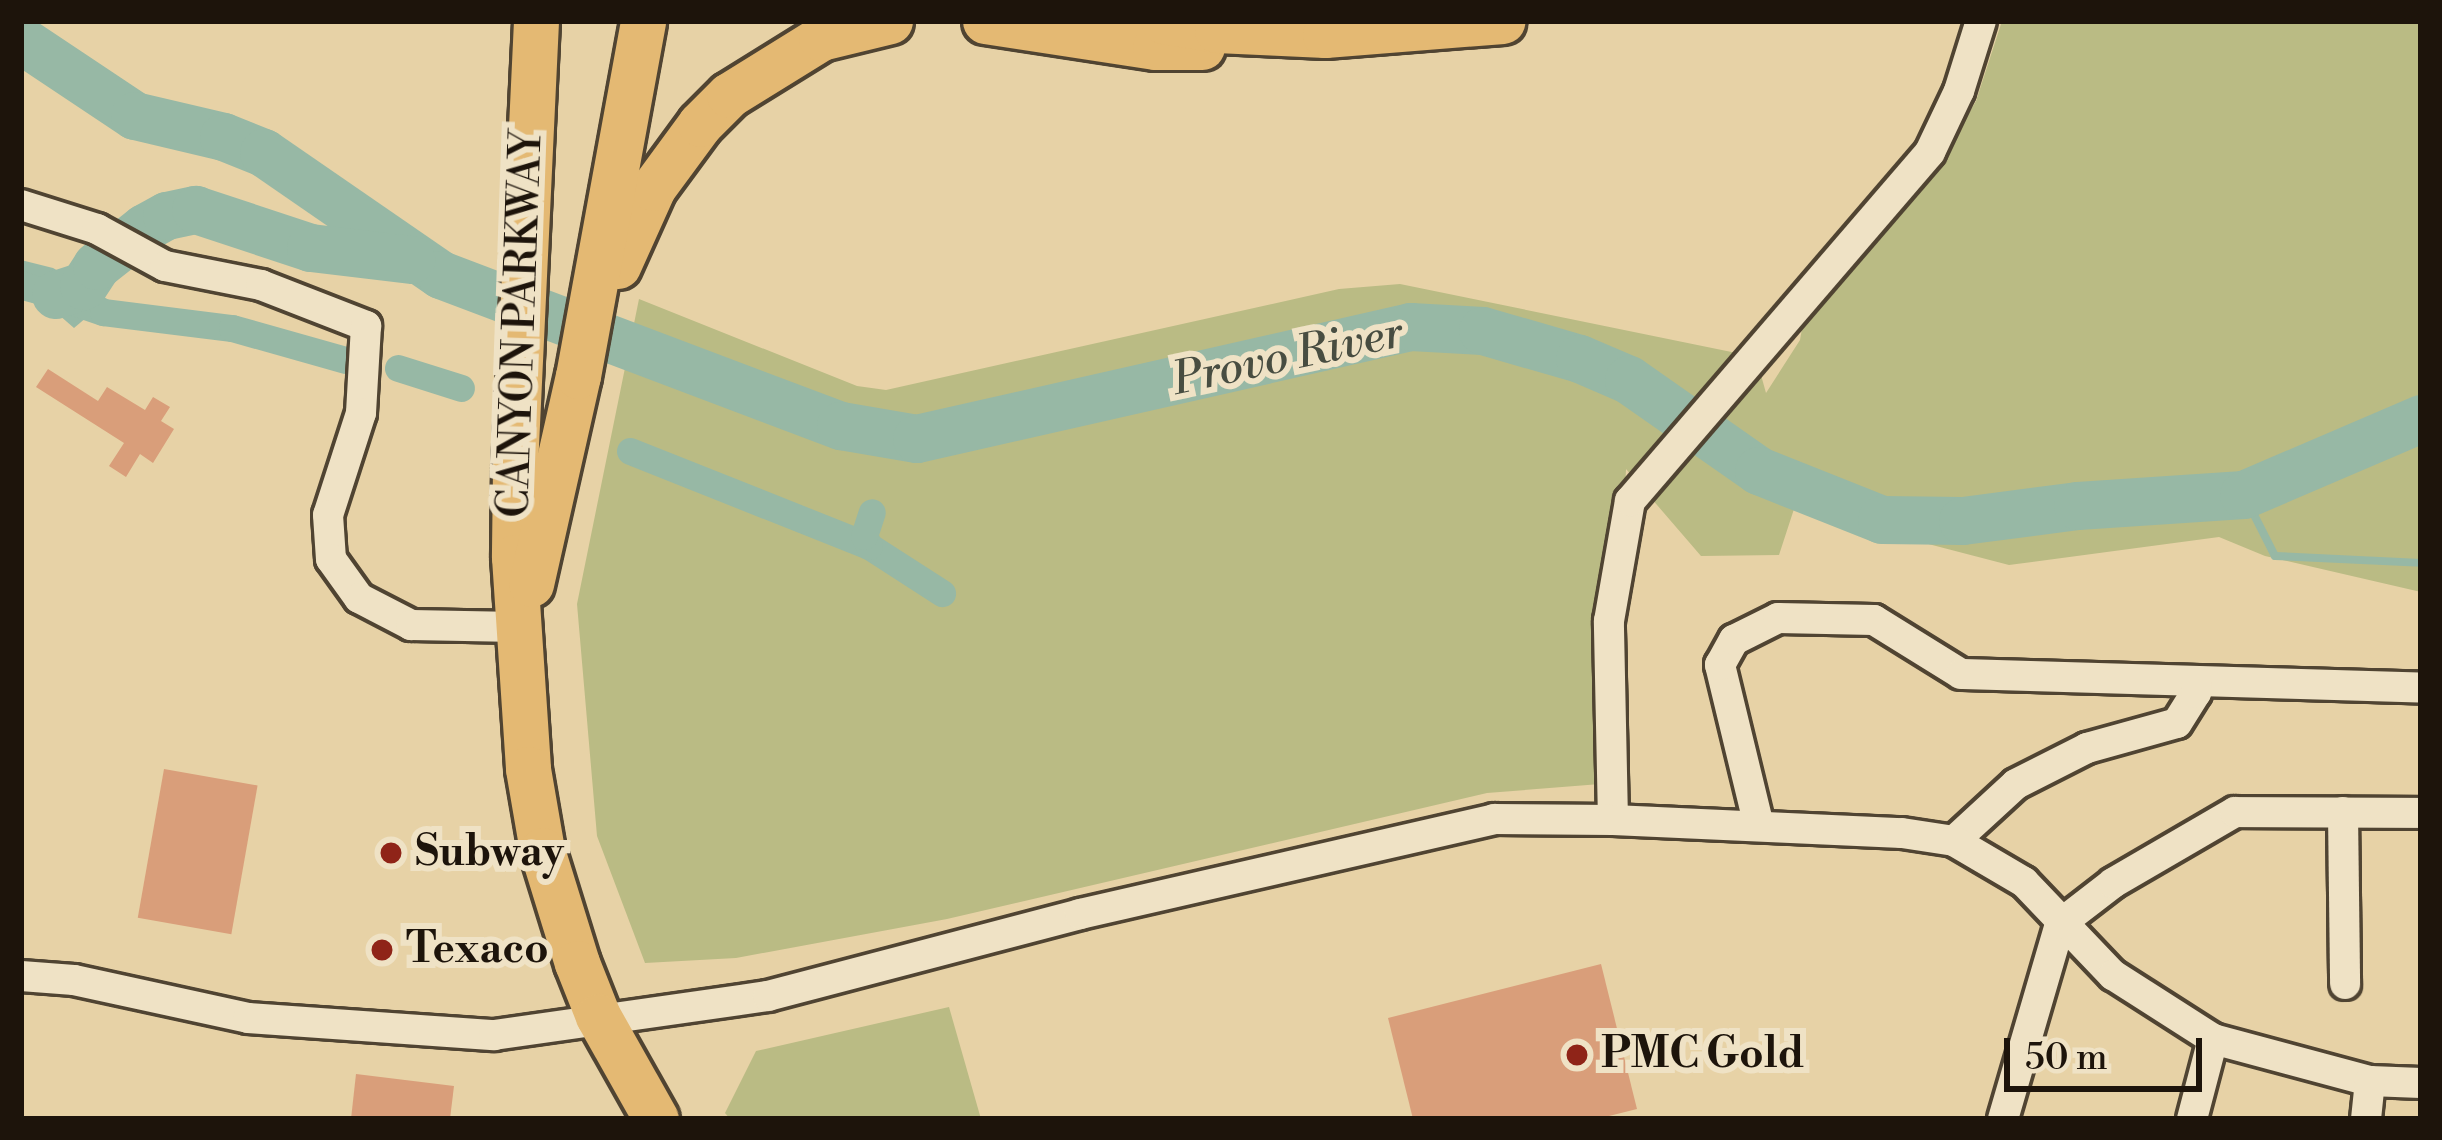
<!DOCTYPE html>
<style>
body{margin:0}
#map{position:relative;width:2442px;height:1140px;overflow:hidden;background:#e7d2a6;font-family:"Libre Bodoni",serif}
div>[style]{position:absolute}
.green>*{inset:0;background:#babb84}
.water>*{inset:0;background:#97b8a5}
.stream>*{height:8px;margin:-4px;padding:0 4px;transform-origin:4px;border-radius:4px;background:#97b8a5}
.canal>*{height:27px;margin:-13.5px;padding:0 13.5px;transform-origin:13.5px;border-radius:13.5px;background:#97b8a5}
.river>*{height:48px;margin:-24px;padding:0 24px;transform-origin:24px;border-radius:24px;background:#97b8a5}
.building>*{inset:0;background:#d99e7a;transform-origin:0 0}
.roads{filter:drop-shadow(3px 0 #504432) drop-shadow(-3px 0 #504432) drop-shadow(0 3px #504432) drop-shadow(0 -3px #504432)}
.minor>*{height:30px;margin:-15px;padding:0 15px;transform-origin:15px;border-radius:15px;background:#efe2c5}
.highway>*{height:45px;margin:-22.5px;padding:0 22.5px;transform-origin:22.5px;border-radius:22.5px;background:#e4b973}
.dots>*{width:33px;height:33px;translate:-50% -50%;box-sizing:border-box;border:6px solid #efe2c5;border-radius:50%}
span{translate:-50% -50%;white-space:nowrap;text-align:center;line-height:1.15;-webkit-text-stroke:12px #efe2c5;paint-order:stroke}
.street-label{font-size:42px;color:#1d140b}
.poi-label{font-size:42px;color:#1d140b;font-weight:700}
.left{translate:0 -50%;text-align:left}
.water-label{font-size:45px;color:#484d41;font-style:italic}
.frame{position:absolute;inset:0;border:24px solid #1d140b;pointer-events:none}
.scale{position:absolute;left:2004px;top:1038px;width:198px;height:54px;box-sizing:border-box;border:6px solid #1d140b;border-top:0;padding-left:15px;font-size:36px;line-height:42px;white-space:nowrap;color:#1d140b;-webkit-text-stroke:9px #efe2c5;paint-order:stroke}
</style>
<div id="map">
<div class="green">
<i style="clip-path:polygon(2002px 21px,2421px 21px,2421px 592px,2265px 556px,2219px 537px,2009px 565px,1794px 509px,1779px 555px,1701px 556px,1626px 469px,1613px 783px,1487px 793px,947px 919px,736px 958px,645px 963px,597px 836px,577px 604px,639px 299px,857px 386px,886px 390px,1339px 289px,1400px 284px,1756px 357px,1766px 393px,1800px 340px,1803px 323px,1931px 178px,1976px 101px)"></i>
<i style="clip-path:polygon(949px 1007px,981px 1119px,730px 1119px,725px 1113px,756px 1051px)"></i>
</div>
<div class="water">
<i style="clip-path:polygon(21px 260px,53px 268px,109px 300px,113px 321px,87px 317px,74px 328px,51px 308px,21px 300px)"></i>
</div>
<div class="stream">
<i style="left:2244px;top:495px;width:68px;rotate:63.1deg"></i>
<i style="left:2275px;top:556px;width:146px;rotate:2.7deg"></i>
</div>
<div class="canal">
<i style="left:21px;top:284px;width:87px;rotate:18.9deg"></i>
<i style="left:103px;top:312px;width:130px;rotate:7.1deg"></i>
<i style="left:232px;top:328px;width:117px;rotate:15.8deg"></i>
<i style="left:398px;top:368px;width:66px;rotate:17.6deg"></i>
<i style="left:630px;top:451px;width:257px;rotate:21.7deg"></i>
<i style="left:869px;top:546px;width:87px;rotate:32.8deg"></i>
<i style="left:869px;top:546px;width:11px;rotate:-117deg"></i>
<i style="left:864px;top:536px;width:25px;rotate:-72deg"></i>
</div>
<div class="river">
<i style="left:21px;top:40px;width:137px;rotate:33.7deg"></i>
<i style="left:135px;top:116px;width:91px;rotate:13.3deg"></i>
<i style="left:224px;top:137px;width:43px;rotate:21.8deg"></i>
<i style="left:264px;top:153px;width:215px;rotate:34.6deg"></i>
<i style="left:441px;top:275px;width:428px;rotate:20.7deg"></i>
<i style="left:841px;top:426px;width:77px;rotate:9.7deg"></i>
<i style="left:917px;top:439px;width:507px;rotate:-12.77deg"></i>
<i style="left:1411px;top:327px;width:72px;rotate:3.2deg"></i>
<i style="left:1483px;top:331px;width:101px;rotate:16.1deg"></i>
<i style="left:1580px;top:359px;width:53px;rotate:23.2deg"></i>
<i style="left:1629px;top:380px;width:159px;rotate:35deg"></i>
<i style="left:1759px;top:471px;width:132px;rotate:21.7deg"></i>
<i style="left:1882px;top:520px;width:81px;rotate:0.7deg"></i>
<i style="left:1963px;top:521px;width:116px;rotate:-7.4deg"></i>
<i style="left:2078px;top:506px;width:166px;rotate:-3.8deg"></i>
<i style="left:2244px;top:495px;width:193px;rotate:-23.2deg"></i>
<i style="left:56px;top:295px;width:29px;rotate:-18deg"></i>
<i style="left:84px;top:286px;width:24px;rotate:-57deg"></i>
<i style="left:97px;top:266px;width:61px;rotate:-38.4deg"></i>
<i style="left:145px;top:228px;width:25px;rotate:-29deg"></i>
<i style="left:167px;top:216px;width:30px;rotate:-12deg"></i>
<i style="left:196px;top:210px;width:121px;rotate:18.3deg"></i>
<i style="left:311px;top:248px;width:101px;rotate:6.8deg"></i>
</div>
<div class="building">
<i style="clip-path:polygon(48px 369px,98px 401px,107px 387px,145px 410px,153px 397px,170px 407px,161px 421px,174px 429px,153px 463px,140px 454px,126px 477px,109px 466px,124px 443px,36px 387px)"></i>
<i style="left:164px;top:769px;width:95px;height:151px;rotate:10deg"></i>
<i style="clip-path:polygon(1601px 964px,1637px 1109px,1597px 1119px,1413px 1119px,1388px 1018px)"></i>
<i style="clip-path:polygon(356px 1074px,454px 1086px,450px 1119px,351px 1119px)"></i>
</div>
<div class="roads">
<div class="minor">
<i style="left:21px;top:205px;width:80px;rotate:17.5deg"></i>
<i style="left:97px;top:229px;width:77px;rotate:28.6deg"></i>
<i style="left:165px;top:266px;width:98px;rotate:11.2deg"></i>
<i style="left:261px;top:285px;width:113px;rotate:21.3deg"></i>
<i style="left:366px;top:326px;width:87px;rotate:93.3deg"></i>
<i style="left:361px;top:413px;width:107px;rotate:107.9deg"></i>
<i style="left:328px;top:515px;width:44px;rotate:86.1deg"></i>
<i style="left:331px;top:559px;width:48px;rotate:54.3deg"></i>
<i style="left:359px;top:598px;width:59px;rotate:27.4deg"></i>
<i style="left:411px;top:625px;width:107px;rotate:1.1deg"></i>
<i style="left:2343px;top:812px;width:172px;rotate:89.3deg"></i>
<i style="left:1613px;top:820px;width:199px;rotate:-91.2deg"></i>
<i style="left:1609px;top:621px;width:122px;rotate:-80.1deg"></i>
<i style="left:1630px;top:501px;width:460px;rotate:-49.3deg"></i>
<i style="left:1930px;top:152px;width:68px;rotate:-64.6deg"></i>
<i style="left:1959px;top:91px;width:73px;rotate:-72.6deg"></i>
<i style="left:1759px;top:826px;width:166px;rotate:-103.6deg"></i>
<i style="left:1720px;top:665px;width:29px;rotate:-61deg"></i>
<i style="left:1734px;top:640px;width:49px;rotate:-26.6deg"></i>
<i style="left:1778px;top:618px;width:96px;rotate:1.2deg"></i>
<i style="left:1874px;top:620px;width:102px;rotate:31.8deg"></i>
<i style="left:1961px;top:674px;width:460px;rotate:1.7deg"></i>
<i style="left:1954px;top:841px;width:84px;rotate:-42.6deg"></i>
<i style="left:2016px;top:784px;width:80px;rotate:-26.9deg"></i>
<i style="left:2087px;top:748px;width:93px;rotate:-15.5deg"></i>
<i style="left:2177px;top:723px;width:36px;rotate:-58deg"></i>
<i style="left:2196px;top:693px;width:11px;rotate:-85deg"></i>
<i style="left:21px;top:976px;width:53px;rotate:4.3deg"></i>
<i style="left:74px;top:980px;width:178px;rotate:12.3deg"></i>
<i style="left:248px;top:1018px;width:247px;rotate:4deg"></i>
<i style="left:494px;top:1035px;width:277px;rotate:-8.1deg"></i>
<i style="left:768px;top:996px;width:323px;rotate:-14.7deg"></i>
<i style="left:1080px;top:914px;width:425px;rotate:-12.9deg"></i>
<i style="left:1494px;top:819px;width:119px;rotate:0.5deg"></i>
<i style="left:1613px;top:820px;width:289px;rotate:2.6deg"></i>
<i style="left:1902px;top:833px;width:53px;rotate:8.7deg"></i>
<i style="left:1954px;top:841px;width:81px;rotate:30.4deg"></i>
<i style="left:2024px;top:882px;width:129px;rotate:46.3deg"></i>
<i style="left:2113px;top:975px;width:119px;rotate:32.6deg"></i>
<i style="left:2213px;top:1039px;width:163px;rotate:15deg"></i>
<i style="left:2370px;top:1081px;width:51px;rotate:2.2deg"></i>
<i style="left:2003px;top:1119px;width:203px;rotate:-73.7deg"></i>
<i style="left:2060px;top:924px;width:67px;rotate:-37.7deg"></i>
<i style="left:2113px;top:883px;width:141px;rotate:-30.2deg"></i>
<i style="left:2235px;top:812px;width:186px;rotate:0.3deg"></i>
<i style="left:2192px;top:1119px;width:83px;rotate:-75.3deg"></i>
<i style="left:2366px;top:1119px;width:38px;rotate:-84deg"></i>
</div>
<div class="highway">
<i style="left:536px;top:21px;width:448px;rotate:92.7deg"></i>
<i style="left:515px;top:469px;width:88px;rotate:90.7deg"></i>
<i style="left:514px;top:557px;width:212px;rotate:86.2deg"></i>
<i style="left:528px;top:769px;width:82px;rotate:80.2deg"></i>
<i style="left:542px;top:850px;width:118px;rotate:72.8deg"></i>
<i style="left:577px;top:963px;width:57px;rotate:68.4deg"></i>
<i style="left:598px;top:1016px;width:118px;rotate:60.6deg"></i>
<i style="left:985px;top:21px;width:172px;rotate:8.7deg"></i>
<i style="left:1155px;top:47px;width:47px"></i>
<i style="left:1163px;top:21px;width:55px;rotate:9.5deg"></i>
<i style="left:1217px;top:30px;width:108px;rotate:2.7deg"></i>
<i style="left:1325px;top:35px;width:178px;rotate:-4.5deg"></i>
<i style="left:618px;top:266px;width:85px;rotate:-65.8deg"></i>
<i style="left:653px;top:188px;width:79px;rotate:-53.7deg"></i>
<i style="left:700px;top:124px;width:41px;rotate:-45deg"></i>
<i style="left:729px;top:95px;width:108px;rotate:-31.8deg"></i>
<i style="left:821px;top:38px;width:71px;rotate:-13.8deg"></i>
<i style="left:531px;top:584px;width:213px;rotate:-77.3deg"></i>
<i style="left:578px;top:376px;width:361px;rotate:-79.6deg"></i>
</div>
</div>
<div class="dots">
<i style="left:391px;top:853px;background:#8f2418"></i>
<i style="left:382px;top:950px;background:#8f2418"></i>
<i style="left:1577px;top:1055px;background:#8f2418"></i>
</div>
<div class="street-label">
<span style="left:522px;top:324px;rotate:-88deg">CANYON PARKWAY</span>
</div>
<div class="poi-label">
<span class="left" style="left:415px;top:853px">Subway</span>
<span class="left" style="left:406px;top:950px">Texaco</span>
<span class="left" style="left:1601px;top:1055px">PMC Gold</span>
</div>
<div class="water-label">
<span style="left:1288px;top:357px;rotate:-12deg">Provo River</span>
</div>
<div class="frame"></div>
<div class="scale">50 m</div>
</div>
